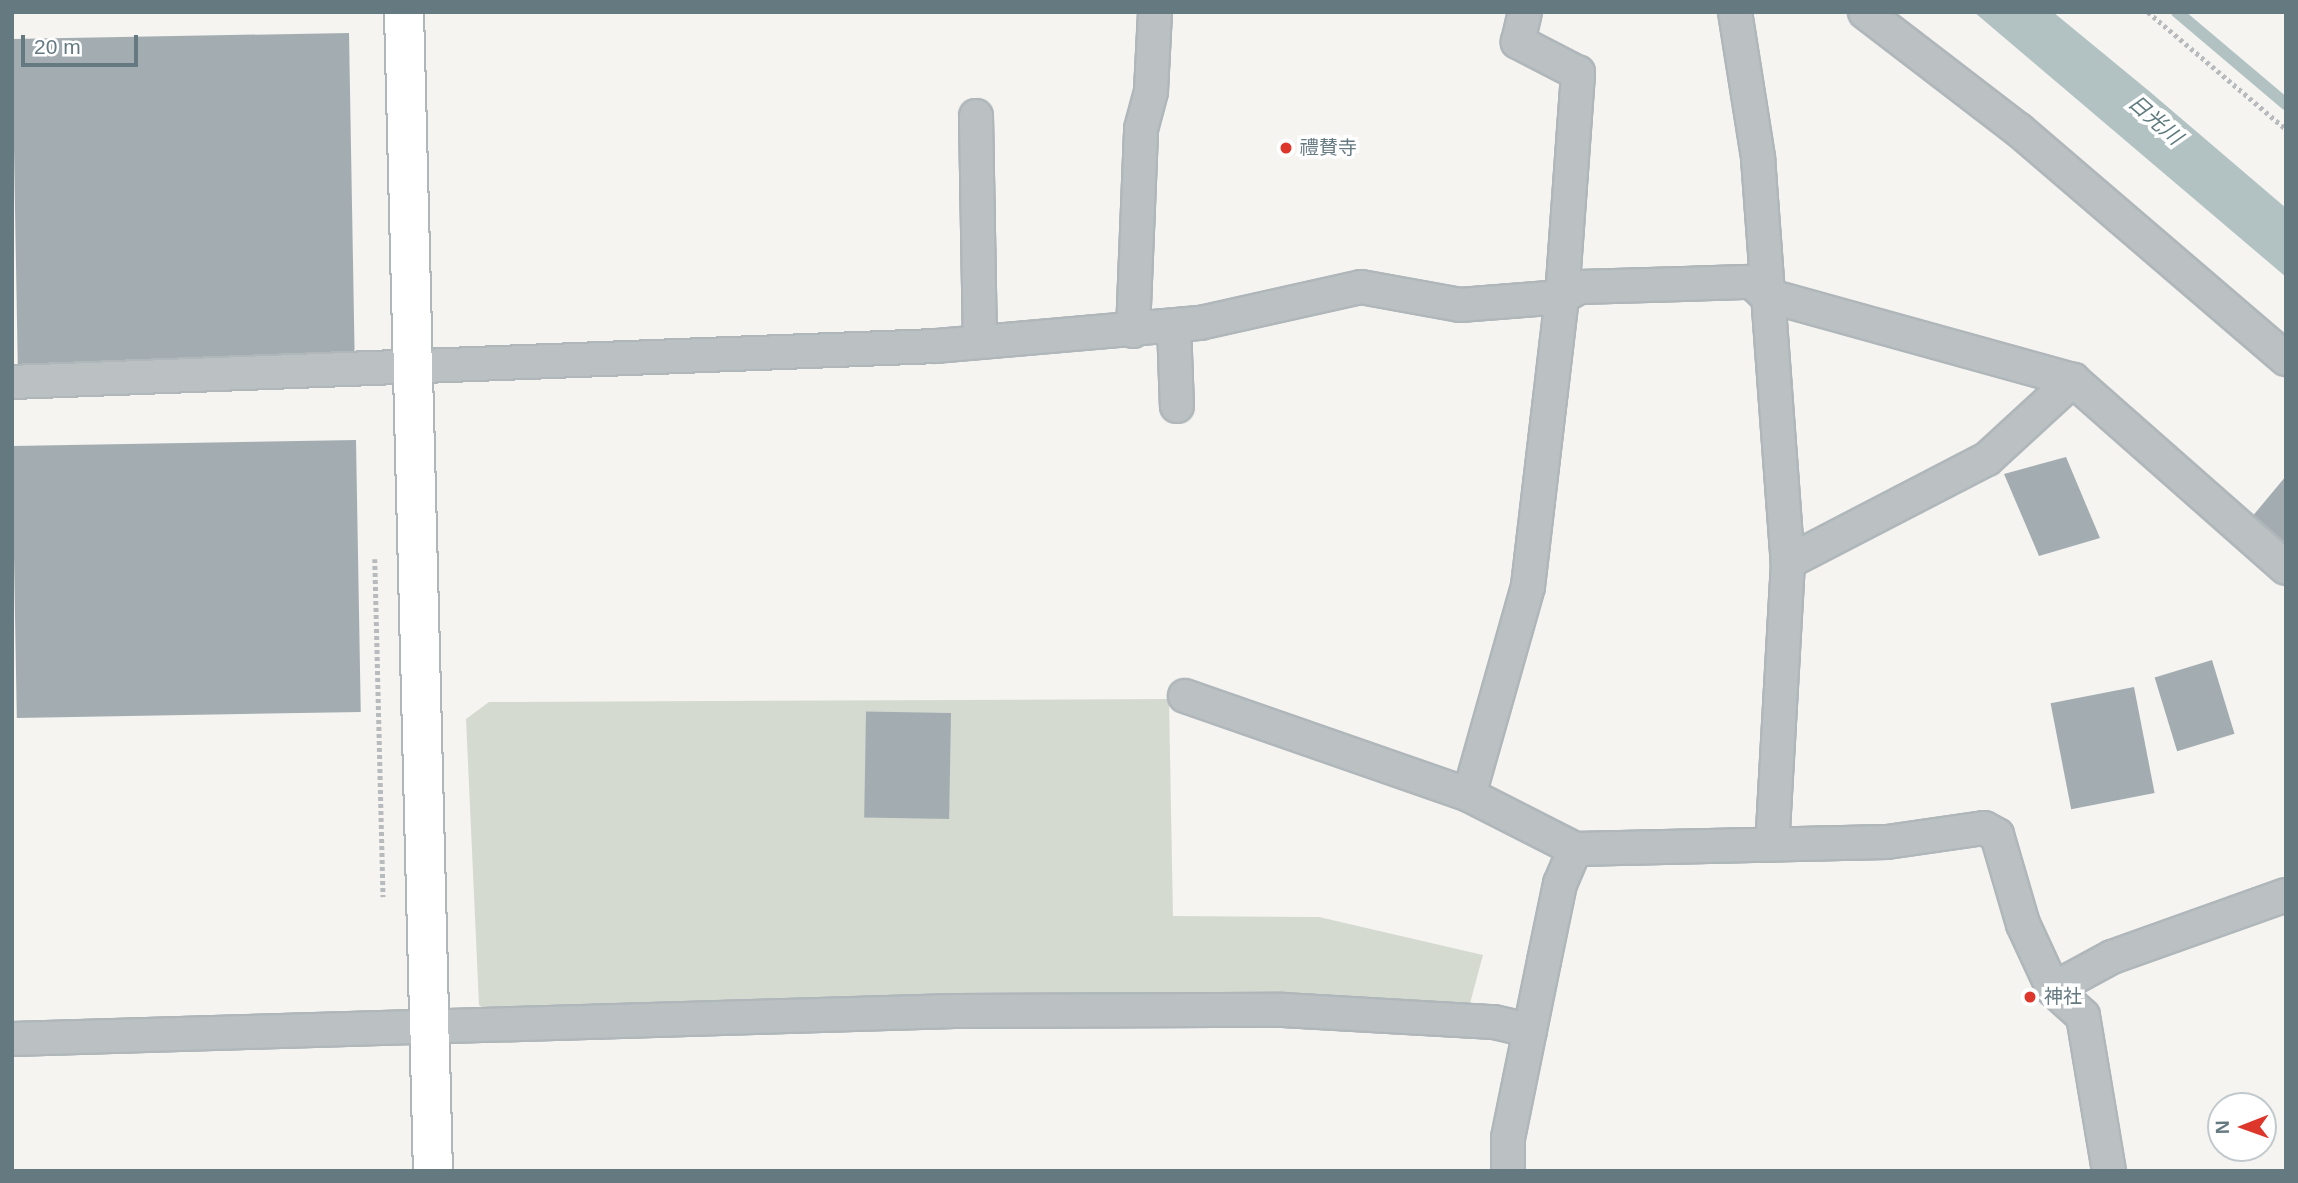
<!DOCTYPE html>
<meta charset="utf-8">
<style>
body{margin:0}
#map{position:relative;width:2298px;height:1183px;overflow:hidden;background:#f5f4f1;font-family:Arial,"Noto Sans JP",sans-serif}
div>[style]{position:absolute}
.green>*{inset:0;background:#d5dad1}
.water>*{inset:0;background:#b2c2c3}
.stream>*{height:12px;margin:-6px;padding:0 6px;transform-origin:6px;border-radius:6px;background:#b2c2c3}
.building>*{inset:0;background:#a3adb1;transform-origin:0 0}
.path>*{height:4.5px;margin-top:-2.25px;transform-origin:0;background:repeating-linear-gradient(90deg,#b8bbbd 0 3.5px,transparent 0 7px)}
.roads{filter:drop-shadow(2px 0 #b0b7ba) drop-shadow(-2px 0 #b0b7ba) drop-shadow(0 2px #b0b7ba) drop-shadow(0 -2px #b0b7ba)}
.street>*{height:32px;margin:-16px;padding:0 16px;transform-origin:16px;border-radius:16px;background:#bbc1c3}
.secondary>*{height:38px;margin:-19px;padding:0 19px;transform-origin:19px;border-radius:19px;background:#fff}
.dots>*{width:19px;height:19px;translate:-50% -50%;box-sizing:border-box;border:4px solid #fff;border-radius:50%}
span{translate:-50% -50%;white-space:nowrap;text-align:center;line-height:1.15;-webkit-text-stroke:7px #fff;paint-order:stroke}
.poi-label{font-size:19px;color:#657981}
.left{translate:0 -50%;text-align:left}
.water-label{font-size:21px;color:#607b7f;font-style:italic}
.frame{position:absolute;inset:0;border:14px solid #657981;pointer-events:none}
.north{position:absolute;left:2207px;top:1092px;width:70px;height:70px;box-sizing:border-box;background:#fff;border:2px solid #c1c9cd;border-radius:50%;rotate:269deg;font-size:19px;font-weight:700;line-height:28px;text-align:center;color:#657981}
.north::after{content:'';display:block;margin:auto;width:24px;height:32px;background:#dd362a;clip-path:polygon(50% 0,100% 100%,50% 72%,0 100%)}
.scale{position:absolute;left:21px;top:35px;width:117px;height:32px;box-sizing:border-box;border:4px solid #657981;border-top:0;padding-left:9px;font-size:21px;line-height:24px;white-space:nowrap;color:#657981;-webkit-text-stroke:5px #fff;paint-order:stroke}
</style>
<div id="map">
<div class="green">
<i style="clip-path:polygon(1169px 699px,1173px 916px,1319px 917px,1483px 955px,1465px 1022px,502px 1024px,479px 1005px,466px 719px,489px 702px)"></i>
</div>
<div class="water">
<i style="clip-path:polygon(1974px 12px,2053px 12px,2149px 91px,2286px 208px,2286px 277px)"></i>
</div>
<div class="stream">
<i style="left:2177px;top:12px;width:143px;rotate:40.2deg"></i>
</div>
<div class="building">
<i style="left:349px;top:33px;width:327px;height:337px;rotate:89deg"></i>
<i style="left:356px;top:440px;width:272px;height:344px;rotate:89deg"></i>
<i style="clip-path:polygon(2066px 457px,2100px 538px,2039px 556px,2004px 474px)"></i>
<i style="clip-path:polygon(2286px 476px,2286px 547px,2251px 518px)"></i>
<i style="left:2212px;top:660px;width:77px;height:60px;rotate:73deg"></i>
<i style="left:2134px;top:687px;width:108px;height:85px;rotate:79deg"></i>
<i style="left:951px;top:713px;width:106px;height:85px;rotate:91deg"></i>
</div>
<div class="path">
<i style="left:2148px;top:12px;width:181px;rotate:40.3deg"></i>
<i style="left:375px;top:559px;width:338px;rotate:88.6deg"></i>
</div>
<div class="roads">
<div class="street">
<i style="left:1735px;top:12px;width:148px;rotate:81deg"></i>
<i style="left:1758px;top:158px;width:405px;rotate:85.8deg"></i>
<i style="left:1788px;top:562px;width:283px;rotate:93.2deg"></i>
<i style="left:1865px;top:12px;width:194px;rotate:37.5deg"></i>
<i style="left:2019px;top:130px;width:352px;rotate:40.6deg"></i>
<i style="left:976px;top:116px;width:226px;rotate:89deg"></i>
<i style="left:1174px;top:326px;width:80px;rotate:87.9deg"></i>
<i style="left:1133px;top:331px;width:202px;rotate:-87.7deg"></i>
<i style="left:1141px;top:129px;width:39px;rotate:-75deg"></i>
<i style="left:1151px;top:91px;width:79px;rotate:-87.1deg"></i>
<i style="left:12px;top:382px;width:925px;rotate:-2.23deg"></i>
<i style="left:936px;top:346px;width:265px;rotate:-5deg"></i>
<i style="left:1200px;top:323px;width:165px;rotate:-12.6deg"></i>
<i style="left:1361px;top:287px;width:101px;rotate:10.3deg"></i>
<i style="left:1460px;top:305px;width:102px;rotate:-4.5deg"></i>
<i style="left:1562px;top:297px;width:20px;rotate:-30deg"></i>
<i style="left:1579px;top:287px;width:173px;rotate:-1.7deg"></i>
<i style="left:1752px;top:282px;width:19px;rotate:43deg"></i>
<i style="left:1766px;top:295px;width:319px;rotate:15.5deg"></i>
<i style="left:2073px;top:380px;width:284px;rotate:41.4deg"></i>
<i style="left:1788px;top:562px;width:224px;rotate:-27.4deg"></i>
<i style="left:1987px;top:459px;width:117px;rotate:-42.6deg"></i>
<i style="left:1185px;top:696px;width:301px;rotate:19.2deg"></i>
<i style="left:1469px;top:795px;width:119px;rotate:27deg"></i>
<i style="left:1469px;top:795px;width:217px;rotate:-74.2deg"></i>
<i style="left:1528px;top:586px;width:291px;rotate:-83.3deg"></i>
<i style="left:1562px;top:297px;width:225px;rotate:-85.9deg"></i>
<i style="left:1578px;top:73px;width:68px;rotate:-152.7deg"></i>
<i style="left:1518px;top:42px;width:31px;rotate:-77deg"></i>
<i style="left:2053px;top:989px;width:67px;rotate:-28.5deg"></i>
<i style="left:2112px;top:957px;width:185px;rotate:-19.6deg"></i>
<i style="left:12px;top:1039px;width:943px;rotate:-1.7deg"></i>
<i style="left:955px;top:1011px;width:328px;rotate:-0.2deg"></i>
<i style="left:1283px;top:1010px;width:211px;rotate:3.3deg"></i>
<i style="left:1494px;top:1022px;width:37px;rotate:13deg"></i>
<i style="left:1508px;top:1171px;width:33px;rotate:-90deg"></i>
<i style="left:1508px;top:1138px;width:181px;rotate:-78.5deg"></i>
<i style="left:1544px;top:961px;width:79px;rotate:-78.3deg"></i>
<i style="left:1560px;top:884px;width:38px;rotate:-67deg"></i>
<i style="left:1575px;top:849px;width:312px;rotate:-1.3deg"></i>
<i style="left:1887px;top:842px;width:98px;rotate:-8.2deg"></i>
<i style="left:1984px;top:828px;width:15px;rotate:28deg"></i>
<i style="left:1997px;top:835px;width:93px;rotate:73.7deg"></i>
<i style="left:2023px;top:924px;width:72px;rotate:65.2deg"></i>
<i style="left:2053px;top:989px;width:40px;rotate:42deg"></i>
<i style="left:2083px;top:1016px;width:157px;rotate:80.5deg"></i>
</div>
<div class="secondary">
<i style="left:404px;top:12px;width:1159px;rotate:88.57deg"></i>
</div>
</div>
<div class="dots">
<i style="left:1286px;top:148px;background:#dd362a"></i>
<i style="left:2030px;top:997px;background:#dd362a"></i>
</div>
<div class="poi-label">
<span class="left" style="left:1300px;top:148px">禮賛寺</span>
<span class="left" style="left:2044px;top:997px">神社</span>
</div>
<div class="water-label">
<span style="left:2155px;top:120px;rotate:41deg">日光川</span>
</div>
<div class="frame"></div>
<div class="north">N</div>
<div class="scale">20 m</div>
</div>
